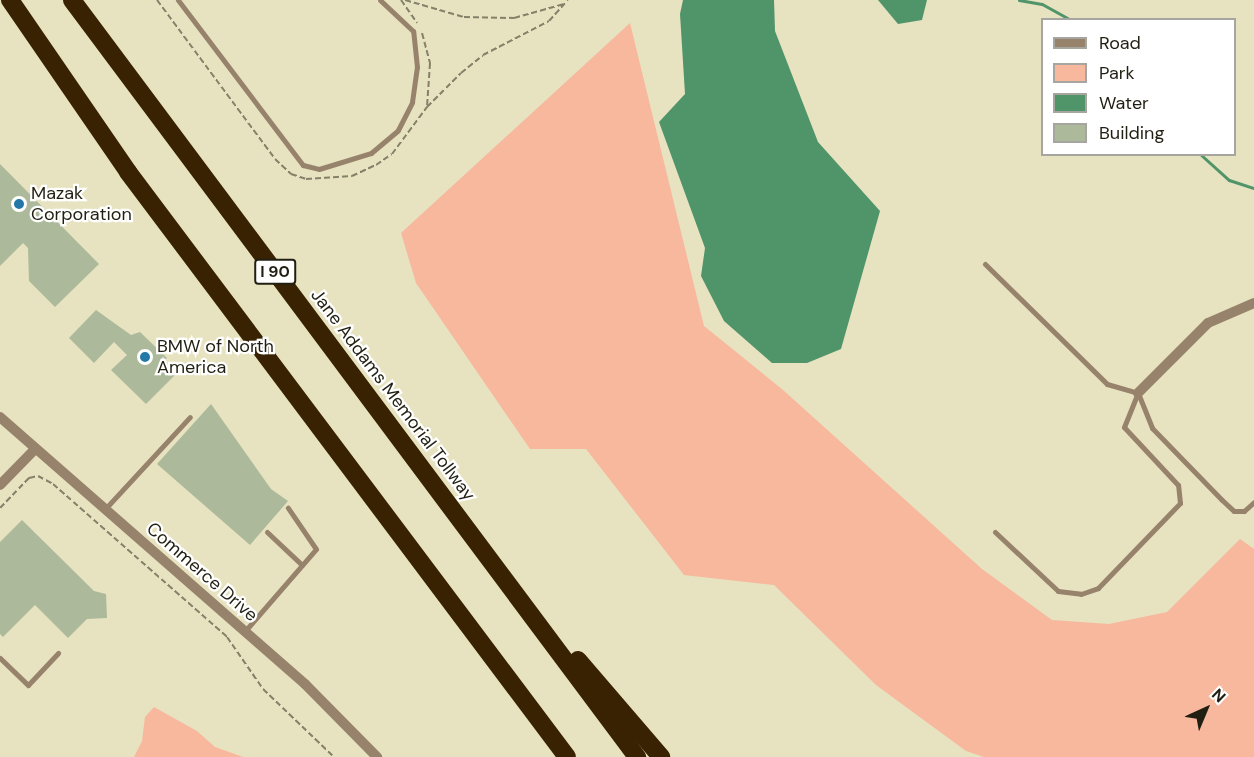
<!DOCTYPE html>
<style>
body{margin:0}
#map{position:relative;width:1254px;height:757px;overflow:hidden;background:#e7e2bf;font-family:"DM Sans",sans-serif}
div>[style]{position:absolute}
.green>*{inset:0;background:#f7b89d}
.water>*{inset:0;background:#50946a}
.stream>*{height:3px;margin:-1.5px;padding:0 1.5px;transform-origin:1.5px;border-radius:1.5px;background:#50946a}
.building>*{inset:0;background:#acba9b}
.path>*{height:2px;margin-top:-1px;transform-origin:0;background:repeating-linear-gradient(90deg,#848169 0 6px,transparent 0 9px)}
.lane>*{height:5px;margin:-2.5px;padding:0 2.5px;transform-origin:2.5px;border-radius:2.5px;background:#97836b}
.street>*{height:10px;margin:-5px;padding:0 5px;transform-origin:5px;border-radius:5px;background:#97836b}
.highway>*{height:18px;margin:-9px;padding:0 9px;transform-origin:9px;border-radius:9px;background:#382202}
.dots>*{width:16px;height:16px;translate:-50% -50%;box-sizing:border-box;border:3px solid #fff;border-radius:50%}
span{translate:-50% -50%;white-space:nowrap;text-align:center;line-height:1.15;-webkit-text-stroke:4.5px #fff;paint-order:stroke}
.shield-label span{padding:2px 4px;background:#fff;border:2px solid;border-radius:4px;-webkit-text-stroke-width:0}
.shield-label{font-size:16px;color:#211f12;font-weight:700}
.poi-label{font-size:18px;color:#211f12}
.left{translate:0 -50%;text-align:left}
.street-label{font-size:18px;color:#211f12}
.legend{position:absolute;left:1041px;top:18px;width:195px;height:138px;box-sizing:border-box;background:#fff;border:2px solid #a6a5a0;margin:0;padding:8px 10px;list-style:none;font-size:18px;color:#211f12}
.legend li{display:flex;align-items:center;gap:12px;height:30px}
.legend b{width:30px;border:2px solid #a6a5a0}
.north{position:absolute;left:1176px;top:679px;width:60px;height:60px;-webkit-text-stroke:4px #fff;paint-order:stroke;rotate:44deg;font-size:16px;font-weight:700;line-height:24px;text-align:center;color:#211f12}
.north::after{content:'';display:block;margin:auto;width:21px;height:27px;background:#211f12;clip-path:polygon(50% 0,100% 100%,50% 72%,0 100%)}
</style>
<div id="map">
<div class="green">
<i style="clip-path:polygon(630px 23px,704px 326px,783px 390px,982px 569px,1052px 620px,1109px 624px,1167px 612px,1240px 539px,1254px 549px,1254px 757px,984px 757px,966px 751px,876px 685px,774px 585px,684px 575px,586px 449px,530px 449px,416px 283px,401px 233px)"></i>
<i style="clip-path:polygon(154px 707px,197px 731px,215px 747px,243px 757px,134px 757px,142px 741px,145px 717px)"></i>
</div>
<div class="water">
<i style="clip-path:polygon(683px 0,774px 0,775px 31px,818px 142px,880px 211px,841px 349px,807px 363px,772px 363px,724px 321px,701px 276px,705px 248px,659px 122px,685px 94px,680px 14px)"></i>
<i style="clip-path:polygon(878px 0,927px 0,922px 20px,898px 24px)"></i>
</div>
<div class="stream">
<i style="left:1019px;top:0;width:23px;rotate:10deg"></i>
<i style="left:1042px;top:4px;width:33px;rotate:29deg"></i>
<i style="left:1200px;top:154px;width:39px;rotate:42deg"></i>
<i style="left:1229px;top:180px;width:26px;rotate:18deg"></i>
</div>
<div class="building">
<i style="clip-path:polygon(0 164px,99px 264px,55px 307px,29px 281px,28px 248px,23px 243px,0 266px)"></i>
<i style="clip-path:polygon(96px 310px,131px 335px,140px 332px,167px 358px,162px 363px,175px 375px,146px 404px,111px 370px,127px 355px,114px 342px,94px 363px,69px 338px)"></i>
<i style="clip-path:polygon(211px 404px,271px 489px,288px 501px,250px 545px,157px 464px)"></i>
<i style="clip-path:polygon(22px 520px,94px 591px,106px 594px,107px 618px,87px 619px,68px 638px,35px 605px,3px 637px,0 634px,0 542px)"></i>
</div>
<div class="path">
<i style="left:157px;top:0;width:198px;rotate:53.4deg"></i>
<i style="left:275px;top:159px;width:22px;rotate:43deg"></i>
<i style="left:291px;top:174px;width:16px;rotate:18deg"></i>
<i style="left:306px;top:179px;width:46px;rotate:-3.7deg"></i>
<i style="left:352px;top:176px;width:26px;rotate:-25deg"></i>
<i style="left:376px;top:165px;width:19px;rotate:-35deg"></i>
<i style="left:392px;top:154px;width:59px;rotate:-53.3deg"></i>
<i style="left:427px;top:107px;width:48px;rotate:-45deg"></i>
<i style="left:461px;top:73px;width:28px;rotate:-39deg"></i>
<i style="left:483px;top:55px;width:74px;rotate:-27.3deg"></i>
<i style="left:549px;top:21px;width:28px;rotate:-48deg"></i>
<i style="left:401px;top:0;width:28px;rotate:55deg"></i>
<i style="left:405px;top:0;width:61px;rotate:16.1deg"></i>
<i style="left:464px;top:17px;width:50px;rotate:1.1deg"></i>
<i style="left:514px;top:18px;width:52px;rotate:-15.6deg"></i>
<i style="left:422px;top:33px;width:31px;rotate:75deg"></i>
<i style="left:430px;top:63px;width:44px;rotate:93.9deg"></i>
<i style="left:0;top:508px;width:42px;rotate:-46deg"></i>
<i style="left:29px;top:478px;width:9px;rotate:-13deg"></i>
<i style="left:38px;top:476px;width:17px;rotate:28deg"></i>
<i style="left:53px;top:484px;width:232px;rotate:41.3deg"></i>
<i style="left:227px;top:637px;width:63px;rotate:55.3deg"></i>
<i style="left:263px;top:689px;width:98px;rotate:43.8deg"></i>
</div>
<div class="lane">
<i style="left:178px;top:0;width:207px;rotate:52.9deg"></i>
<i style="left:303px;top:165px;width:16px;rotate:14deg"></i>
<i style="left:319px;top:169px;width:54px;rotate:-17.1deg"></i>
<i style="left:371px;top:153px;width:35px;rotate:-40deg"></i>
<i style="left:398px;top:130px;width:31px;rotate:-63deg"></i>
<i style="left:412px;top:102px;width:35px;rotate:-82deg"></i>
<i style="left:417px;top:67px;width:36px;rotate:-96deg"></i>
<i style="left:413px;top:31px;width:45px;rotate:-136.8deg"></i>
<i style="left:985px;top:264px;width:171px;rotate:44.5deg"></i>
<i style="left:1107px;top:384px;width:32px;rotate:16deg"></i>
<i style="left:1138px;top:393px;width:38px;rotate:68deg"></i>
<i style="left:1152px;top:428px;width:100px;rotate:45.8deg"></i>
<i style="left:1222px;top:500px;width:16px;rotate:43deg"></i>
<i style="left:1234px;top:511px;width:10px"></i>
<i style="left:1244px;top:511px;width:13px;rotate:-42deg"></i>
<i style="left:105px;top:509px;width:125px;rotate:-47.3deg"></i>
<i style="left:267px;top:532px;width:48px;rotate:43.3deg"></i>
<i style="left:995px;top:532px;width:86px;rotate:43.1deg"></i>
<i style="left:1058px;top:591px;width:23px;rotate:7deg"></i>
<i style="left:1081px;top:594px;width:18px;rotate:-19deg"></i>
<i style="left:1098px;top:588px;width:118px;rotate:-46deg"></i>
<i style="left:1180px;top:503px;width:18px;rotate:-96deg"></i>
<i style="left:1178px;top:485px;width:79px;rotate:-133deg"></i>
<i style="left:1124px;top:427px;width:37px;rotate:-68deg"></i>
<i style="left:245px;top:631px;width:108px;rotate:-49.1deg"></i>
<i style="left:316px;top:549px;width:50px;rotate:-124.3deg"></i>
<i style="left:0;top:658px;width:39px;rotate:44deg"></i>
<i style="left:28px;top:685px;width:44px;rotate:-46.8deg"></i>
</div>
<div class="street">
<i style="left:1138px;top:393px;width:99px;rotate:-45deg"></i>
<i style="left:1208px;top:323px;width:50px;rotate:-23.5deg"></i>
<i style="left:0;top:417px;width:405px;rotate:41.2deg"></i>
<i style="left:305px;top:684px;width:103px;rotate:45.4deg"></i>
<i style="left:0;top:485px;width:50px;rotate:-45.8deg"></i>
</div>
<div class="highway">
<i style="left:10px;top:0;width:209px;rotate:55.5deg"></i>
<i style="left:128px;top:172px;width:731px;rotate:53.11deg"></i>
<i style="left:72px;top:0;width:945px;rotate:53.26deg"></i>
<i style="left:578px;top:660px;width:128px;rotate:49.4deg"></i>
</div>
<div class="dots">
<i style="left:19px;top:204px;background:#2378a8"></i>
<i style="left:145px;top:357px;background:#2378a8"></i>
</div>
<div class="shield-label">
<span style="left:275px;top:272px">I 90</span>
</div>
<div class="poi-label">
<span class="left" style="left:31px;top:204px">Mazak<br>Corporation</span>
<span class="left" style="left:157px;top:357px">BMW of North<br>America</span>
</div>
<div class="street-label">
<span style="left:393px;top:395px;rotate:53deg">Jane Addams Memorial Tollway</span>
<span style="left:202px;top:572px;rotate:41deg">Commerce Drive</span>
</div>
<ul class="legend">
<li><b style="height:8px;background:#97836b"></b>Road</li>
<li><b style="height:16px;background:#f7b89d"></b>Park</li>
<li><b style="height:16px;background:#50946a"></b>Water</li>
<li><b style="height:16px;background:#acba9b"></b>Building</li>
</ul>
<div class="north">N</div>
</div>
